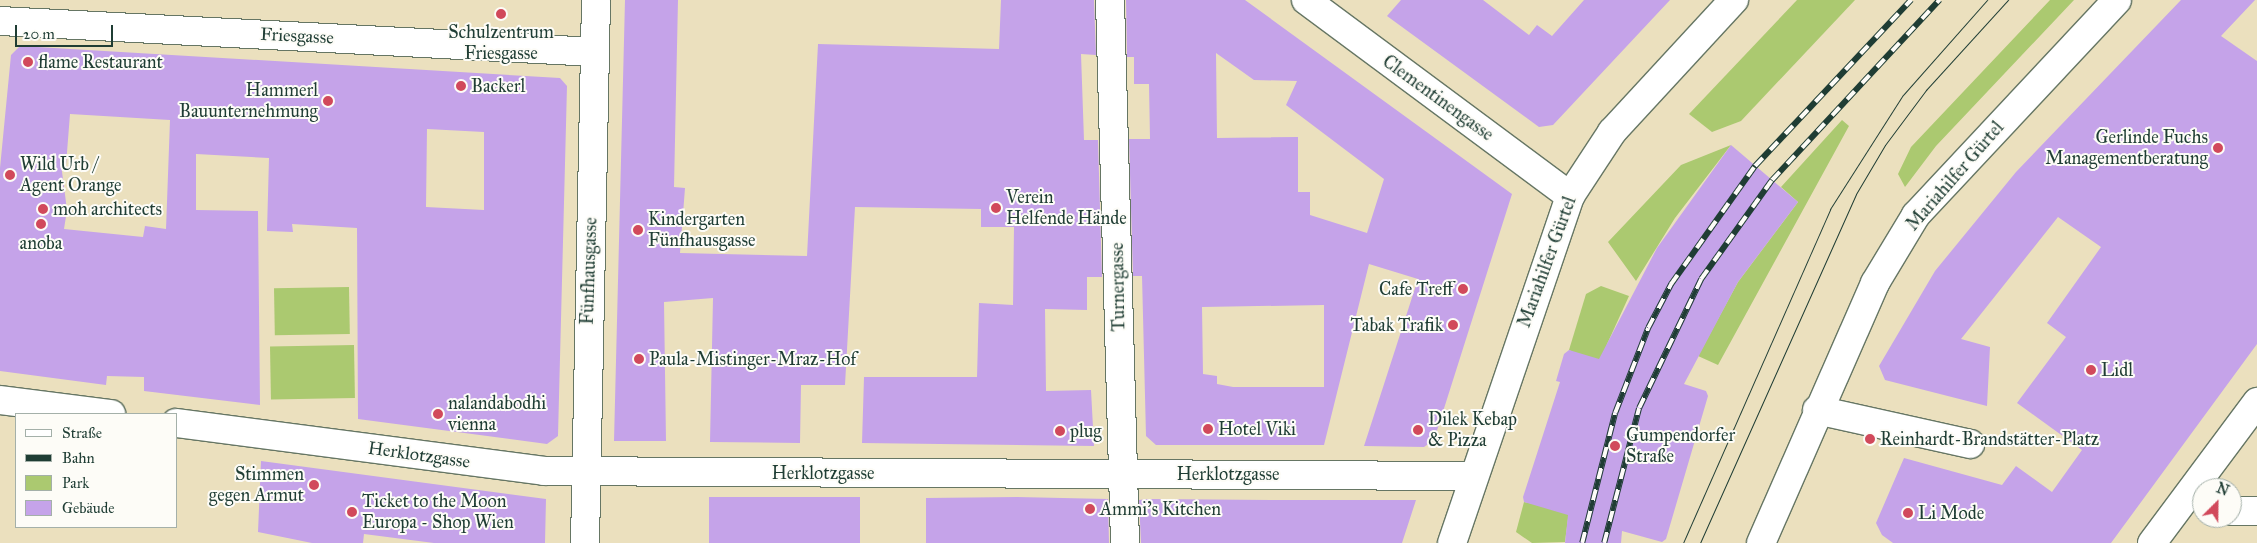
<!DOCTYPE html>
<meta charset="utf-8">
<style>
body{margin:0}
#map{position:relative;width:2257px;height:543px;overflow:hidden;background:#ebe0be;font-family:"IM FELL Great Primer",serif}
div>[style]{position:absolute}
.green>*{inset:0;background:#abc970;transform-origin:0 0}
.building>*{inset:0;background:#c5a3e9;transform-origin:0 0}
.roads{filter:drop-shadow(1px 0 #667664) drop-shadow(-1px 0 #667664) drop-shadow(0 1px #667664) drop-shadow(0 -1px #667664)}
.minor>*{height:28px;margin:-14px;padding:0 14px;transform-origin:14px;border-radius:14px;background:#fff}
.tertiary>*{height:28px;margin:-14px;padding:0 14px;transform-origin:14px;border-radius:14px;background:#fff}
.primary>*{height:28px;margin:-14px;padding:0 14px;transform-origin:14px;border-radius:14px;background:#fff}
.tram>*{height:1px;margin:-0.5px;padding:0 0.5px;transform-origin:0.5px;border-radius:0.5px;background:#1f3d34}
.rail>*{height:5.5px;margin-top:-2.75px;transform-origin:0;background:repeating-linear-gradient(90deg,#fdfcf7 0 11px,#1f3d34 0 22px);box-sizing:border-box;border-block:1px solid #1f3d34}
.dots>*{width:14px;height:14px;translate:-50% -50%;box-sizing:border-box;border:2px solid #fdfcf7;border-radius:50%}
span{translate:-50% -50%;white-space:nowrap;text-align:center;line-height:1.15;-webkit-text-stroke:4px #fdfcf7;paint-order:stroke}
.poi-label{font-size:18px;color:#1f3d34}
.left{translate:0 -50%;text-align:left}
.right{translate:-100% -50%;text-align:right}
.street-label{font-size:18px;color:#1f3d34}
.legend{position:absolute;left:15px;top:413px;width:162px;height:115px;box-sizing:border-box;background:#fdfcf7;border:1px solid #a4b0a9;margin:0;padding:6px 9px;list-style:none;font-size:15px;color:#1f3d34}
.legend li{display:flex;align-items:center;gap:10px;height:25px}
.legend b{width:25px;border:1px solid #a4b0a9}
.north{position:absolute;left:2192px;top:478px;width:50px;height:50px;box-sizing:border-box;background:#fdfcf7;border:1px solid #a4b0a9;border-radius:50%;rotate:23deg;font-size:14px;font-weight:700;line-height:20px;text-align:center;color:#1f3d34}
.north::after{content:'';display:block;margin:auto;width:18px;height:22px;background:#d1495b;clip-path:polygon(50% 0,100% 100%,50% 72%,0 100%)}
.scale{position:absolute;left:15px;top:25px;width:98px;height:22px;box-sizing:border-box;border:2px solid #1f3d34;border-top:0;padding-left:6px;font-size:15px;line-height:18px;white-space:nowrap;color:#1f3d34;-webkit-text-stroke:4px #fdfcf7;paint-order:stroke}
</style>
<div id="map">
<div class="green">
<i style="clip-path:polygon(1797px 0,1855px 0,1741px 121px,1712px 132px,1689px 114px)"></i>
<i style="clip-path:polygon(2050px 0,2074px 0,1936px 146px,1905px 187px,1898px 174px,1911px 147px)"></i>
<i style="clip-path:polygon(1842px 120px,1849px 126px,1718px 365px,1698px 356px,1738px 282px,1798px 202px,1781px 187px)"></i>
<i style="clip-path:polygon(1731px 145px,1675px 218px,1636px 281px,1608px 242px,1681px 165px)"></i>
<i style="clip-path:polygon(1601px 286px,1629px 296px,1598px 364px,1569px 350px,1586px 294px)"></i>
<i style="left:349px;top:287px;width:47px;height:75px;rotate:89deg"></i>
<i style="left:354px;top:345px;width:53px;height:84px;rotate:89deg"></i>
<i style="clip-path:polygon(1524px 502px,1569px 511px,1565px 542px,1532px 543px,1516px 532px)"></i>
</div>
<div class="building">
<i style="clip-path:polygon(625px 0,678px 0,674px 187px,685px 188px,680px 253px,807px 256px,818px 44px,999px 49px,1001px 0,1094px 0,1096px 55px,1081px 54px,1084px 140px,1098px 140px,1102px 277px,1087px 277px,1087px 310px,1045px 309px,1046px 391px,1091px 390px,1094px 446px,862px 443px,864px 377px,977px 377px,979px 303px,1013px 305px,1014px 227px,981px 227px,981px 209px,855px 207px,845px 385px,801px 385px,800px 443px,710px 442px,713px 298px,664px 302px,666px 441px,614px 441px)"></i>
<i style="clip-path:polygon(evenodd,1126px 0,1245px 0,1512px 194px,1434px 440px,1424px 447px,1364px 446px,1418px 279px,1369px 264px,1324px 445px,1156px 445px,1146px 436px,1142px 276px,1133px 276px,1129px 139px,1150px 139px,1149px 84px,1134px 84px,1134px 57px,1127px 57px,1126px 0,1216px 53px,1254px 80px,1297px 81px,1286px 105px,1384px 179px,1367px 233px,1310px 215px,1310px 192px,1298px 192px,1298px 137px,1217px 138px,1216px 53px,1126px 0,1324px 305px,1324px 387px,1233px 387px,1217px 384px,1217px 376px,1203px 374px,1202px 307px,1324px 305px)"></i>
<i style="clip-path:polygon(1401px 0,1483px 0,1529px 35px,1537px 25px,1552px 36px,1584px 0,1670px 0,1553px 125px,1539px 127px,1387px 16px)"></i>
<i style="clip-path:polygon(2181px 0,2255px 0,2221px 36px,2257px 61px,2257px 344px,2111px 543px,1893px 543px,1882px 535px,1876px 523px,1904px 458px,2002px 485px,2016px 466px,2052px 492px,2082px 450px,2017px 403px,2066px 337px,2047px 323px,2101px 247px,2058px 217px,1961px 339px,1990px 347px,1987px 406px,1885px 380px,1879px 366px,1935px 271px,2016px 172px)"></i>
<i style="clip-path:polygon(evenodd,20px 46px,560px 78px,567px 86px,558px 436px,547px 444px,358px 419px,357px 228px,292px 224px,293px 232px,267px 231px,269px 158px,196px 154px,196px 210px,258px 211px,260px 405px,144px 391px,144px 377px,107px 376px,106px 385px,0 371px,0 168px,11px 55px,20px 46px,70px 114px,170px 120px,166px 229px,145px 226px,143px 237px,64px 229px,67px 210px,61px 164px,66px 165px,70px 114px,20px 46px,427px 129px,484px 132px,484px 210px,426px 207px,427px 129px)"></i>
<i style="clip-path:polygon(1731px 145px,1798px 202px,1738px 282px,1684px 384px,1706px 391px,1708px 396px,1666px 539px,1662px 542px,1622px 531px,1621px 543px,1565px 543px,1568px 515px,1524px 502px,1523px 497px,1560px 382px,1556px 381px,1564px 354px,1569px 350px,1599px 359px,1657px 248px)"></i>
<i style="clip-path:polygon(261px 461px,546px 499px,545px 543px,434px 543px,364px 534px,363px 543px,312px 543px,258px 532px)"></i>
<i style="left:709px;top:497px;width:151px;height:46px"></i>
<i style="clip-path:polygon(1017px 497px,1108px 499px,1109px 543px,926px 543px,926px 498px)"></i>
<i style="clip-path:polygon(1148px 499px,1282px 500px,1416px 500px,1402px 543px,1141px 543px,1139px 500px)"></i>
</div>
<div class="roads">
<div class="minor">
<i style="left:1110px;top:0;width:543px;rotate:88.42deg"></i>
<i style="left:0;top:21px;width:596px;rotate:2.98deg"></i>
<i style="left:0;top:400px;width:112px;rotate:7.2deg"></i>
<i style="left:1817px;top:410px;width:157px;rotate:12.5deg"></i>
<i style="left:176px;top:423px;width:371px;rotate:7.4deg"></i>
<i style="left:544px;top:471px;width:929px;rotate:0.31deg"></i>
<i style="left:2232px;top:511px;width:25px"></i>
<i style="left:585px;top:543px;width:543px;rotate:-88.84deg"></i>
<i style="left:2152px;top:543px;width:176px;rotate:-53.3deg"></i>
</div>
<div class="tertiary">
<i style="left:1306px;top:0;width:329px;rotate:36.6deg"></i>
</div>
<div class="primary">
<i style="left:1452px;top:543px;width:367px;rotate:-71.2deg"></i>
<i style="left:1570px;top:196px;width:77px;rotate:-56.7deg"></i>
<i style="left:1612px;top:132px;width:180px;rotate:-47.3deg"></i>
<i style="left:1761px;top:543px;width:284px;rotate:-66.3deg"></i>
<i style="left:1875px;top:283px;width:79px;rotate:-58.9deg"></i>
<i style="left:1916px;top:215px;width:294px;rotate:-46.9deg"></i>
</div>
</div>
<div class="tram">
<i style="left:1683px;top:543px;width:365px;rotate:-66.2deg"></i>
<i style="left:1830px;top:209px;width:135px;rotate:-57.4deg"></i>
<i style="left:1903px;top:95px;width:127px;rotate:-48.5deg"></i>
<i style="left:1700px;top:543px;width:382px;rotate:-65.9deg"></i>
<i style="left:1856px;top:194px;width:57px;rotate:-59.4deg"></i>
<i style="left:1885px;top:145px;width:69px;rotate:-53.3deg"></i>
<i style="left:1926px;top:90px;width:122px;rotate:-47.7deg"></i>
</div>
<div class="rail">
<i style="left:1582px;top:543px;width:134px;rotate:-75.8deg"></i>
<i style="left:1615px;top:413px;width:91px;rotate:-68.8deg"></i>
<i style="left:1648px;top:328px;width:50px;rotate:-62.4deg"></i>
<i style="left:1671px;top:284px;width:145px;rotate:-54.6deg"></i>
<i style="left:1755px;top:166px;width:228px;rotate:-46.8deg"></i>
<i style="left:1604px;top:543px;width:139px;rotate:-75.5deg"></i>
<i style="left:1639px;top:408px;width:143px;rotate:-64.3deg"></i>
<i style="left:1701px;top:279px;width:122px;rotate:-54.4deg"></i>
<i style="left:1772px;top:180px;width:246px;rotate:-47.1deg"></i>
</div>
<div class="dots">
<i style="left:501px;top:14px;background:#d1495b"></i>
<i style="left:28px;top:62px;background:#d1495b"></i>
<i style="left:461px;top:86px;background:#d1495b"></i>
<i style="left:328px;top:101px;background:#d1495b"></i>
<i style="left:2218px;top:148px;background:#d1495b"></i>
<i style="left:10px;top:175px;background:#d1495b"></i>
<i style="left:996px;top:208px;background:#d1495b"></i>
<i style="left:43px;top:209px;background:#d1495b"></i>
<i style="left:41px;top:224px;background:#d1495b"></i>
<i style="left:638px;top:230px;background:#d1495b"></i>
<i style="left:1463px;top:289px;background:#d1495b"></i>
<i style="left:1453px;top:325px;background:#d1495b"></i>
<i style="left:639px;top:359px;background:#d1495b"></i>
<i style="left:2091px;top:370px;background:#d1495b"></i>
<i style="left:438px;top:414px;background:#d1495b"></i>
<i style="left:1208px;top:429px;background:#d1495b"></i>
<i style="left:1418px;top:430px;background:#d1495b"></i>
<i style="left:1060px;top:431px;background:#d1495b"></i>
<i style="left:1870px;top:439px;background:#d1495b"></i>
<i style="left:1615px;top:446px;background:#d1495b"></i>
<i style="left:314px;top:485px;background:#d1495b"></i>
<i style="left:1090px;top:509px;background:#d1495b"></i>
<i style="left:352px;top:512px;background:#d1495b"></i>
<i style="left:1908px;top:513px;background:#d1495b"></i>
</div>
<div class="poi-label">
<span style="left:501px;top:43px">Schulzentrum<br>Friesgasse</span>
<span class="left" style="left:38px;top:62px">flame Restaurant</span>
<span class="left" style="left:471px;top:86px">Backerl</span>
<span class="right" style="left:318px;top:101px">Hammerl<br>Bauunternehmung</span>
<span class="right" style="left:2208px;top:148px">Gerlinde Fuchs<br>Managementberatung</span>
<span class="left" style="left:20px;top:175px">Wild Urb /<br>Agent Orange</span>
<span class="left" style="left:1006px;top:208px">Verein<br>Helfende Hände</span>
<span class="left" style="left:53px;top:209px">moh architects</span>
<span class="left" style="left:648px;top:230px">Kindergarten<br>Fünfhausgasse</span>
<span style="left:41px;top:243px">anoba</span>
<span class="right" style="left:1453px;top:289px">Cafe Treff</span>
<span class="right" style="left:1443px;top:325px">Tabak Trafik</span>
<span class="left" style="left:649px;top:359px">Paula-Mistinger-Mraz-Hof</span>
<span class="left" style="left:2101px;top:370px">Lidl</span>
<span class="left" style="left:448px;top:414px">nalandabodhi<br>vienna</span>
<span class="left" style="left:1428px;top:430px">Dilek Kebap<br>&amp; Pizza</span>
<span class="left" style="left:1218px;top:429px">Hotel Viki</span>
<span class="left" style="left:1070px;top:431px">plug</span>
<span class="left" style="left:1626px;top:446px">Gumpendorfer<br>Straße</span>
<span class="left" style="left:1880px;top:439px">Reinhardt-Brandstätter-Platz</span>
<span class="right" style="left:304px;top:485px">Stimmen<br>gegen Armut</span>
<span class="left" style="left:362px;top:512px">Ticket to the Moon<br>Europa - Shop Wien</span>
<span class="left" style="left:1100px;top:509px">Ammi's Kitchen</span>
<span class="left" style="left:1918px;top:513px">Li Mode</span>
</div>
<div class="street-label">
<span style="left:297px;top:36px;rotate:3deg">Friesgasse</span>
<span style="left:1438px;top:98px;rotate:36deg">Clementinengasse</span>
<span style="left:1955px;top:176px;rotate:-49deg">Mariahilfer Gürtel</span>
<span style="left:1547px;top:262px;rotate:-70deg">Mariahilfer Gürtel</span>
<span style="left:589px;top:271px;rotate:-88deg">Fünfhausgasse</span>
<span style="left:1118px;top:287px;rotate:-91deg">Turnergasse</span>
<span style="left:419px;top:455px;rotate:8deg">Herklotzgasse</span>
<span style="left:823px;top:473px">Herklotzgasse</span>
<span style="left:1228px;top:474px">Herklotzgasse</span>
</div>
<ul class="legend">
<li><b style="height:6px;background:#fff"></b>Straße</li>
<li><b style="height:6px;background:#1f3d34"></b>Bahn</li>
<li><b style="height:14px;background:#abc970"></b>Park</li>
<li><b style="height:14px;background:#c5a3e9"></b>Gebäude</li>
</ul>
<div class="north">N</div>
<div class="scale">20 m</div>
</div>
